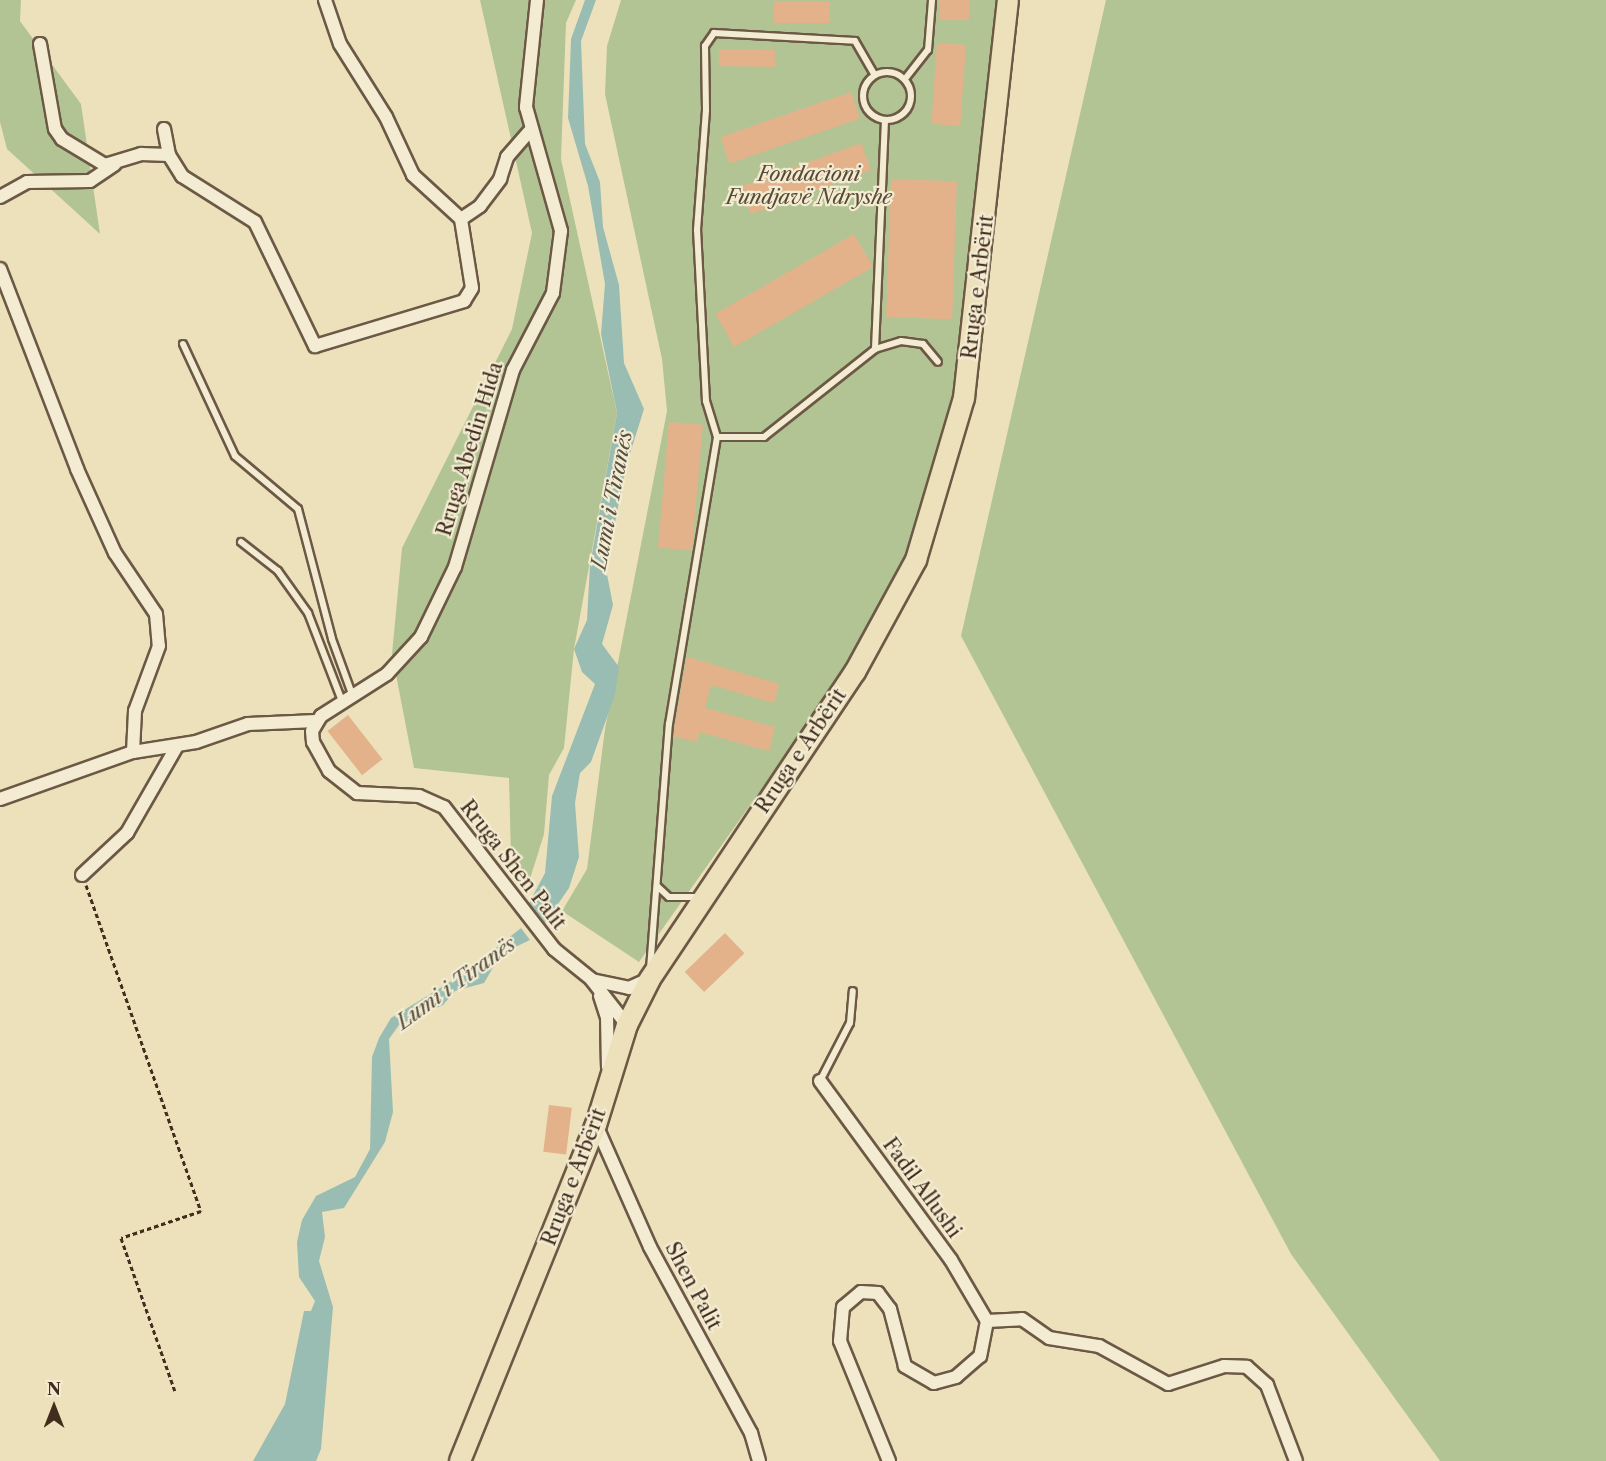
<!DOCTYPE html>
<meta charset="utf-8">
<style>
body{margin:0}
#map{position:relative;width:1606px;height:1461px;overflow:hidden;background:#ede1bc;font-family:"Libre Caslon Text",serif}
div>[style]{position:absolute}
.green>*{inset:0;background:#b3c494}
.water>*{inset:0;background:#99bdb2}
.building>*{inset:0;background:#e3b28a;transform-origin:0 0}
.path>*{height:3px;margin-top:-1.5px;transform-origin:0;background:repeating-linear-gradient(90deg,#412c1d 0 4.5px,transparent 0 7.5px)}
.roads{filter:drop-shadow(2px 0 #6c5945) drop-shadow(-2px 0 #6c5945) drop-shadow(0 2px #6c5945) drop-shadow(0 -2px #6c5945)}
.lane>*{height:6px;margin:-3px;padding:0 3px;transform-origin:3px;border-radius:3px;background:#f3ecd3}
.lane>.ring{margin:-3px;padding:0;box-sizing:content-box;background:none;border:6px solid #f3ecd3;border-radius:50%}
.street>*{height:12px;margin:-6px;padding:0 6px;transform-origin:6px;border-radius:6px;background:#f3ecd3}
.primary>*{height:20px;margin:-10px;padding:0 10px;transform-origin:10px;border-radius:10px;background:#ede1bc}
span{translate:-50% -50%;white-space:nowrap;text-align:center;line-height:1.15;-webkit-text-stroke:4.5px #f3ecd3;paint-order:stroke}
.park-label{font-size:20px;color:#584a35;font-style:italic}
.street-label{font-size:20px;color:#412c1d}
.water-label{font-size:21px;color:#575042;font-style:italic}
.north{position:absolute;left:24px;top:1377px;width:60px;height:60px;-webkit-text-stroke:4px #f3ecd3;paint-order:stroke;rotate:0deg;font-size:16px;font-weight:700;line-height:24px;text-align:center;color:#412c1d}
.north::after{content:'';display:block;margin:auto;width:21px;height:27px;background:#412c1d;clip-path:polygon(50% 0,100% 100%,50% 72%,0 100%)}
</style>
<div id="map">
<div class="green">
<i style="clip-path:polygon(0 0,21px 0,20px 21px,81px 104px,100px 234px,7px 149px,0 122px)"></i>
<i style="clip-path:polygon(480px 0,576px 0,566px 23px,561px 159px,617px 413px,574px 649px,564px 748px,549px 775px,544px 834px,530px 879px,511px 857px,509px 778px,414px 768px,392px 654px,402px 548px,512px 329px,532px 233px)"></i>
<i style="clip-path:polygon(621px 0,1014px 0,961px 398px,921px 533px,857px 654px,639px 962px,562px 911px,587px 869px,605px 729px,667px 411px,662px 359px,605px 94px,607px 46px)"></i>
<i style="clip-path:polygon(1106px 0,1606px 0,1606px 1461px,1440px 1461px,1291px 1254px,961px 636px)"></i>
</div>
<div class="water">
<i style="clip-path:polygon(585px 0,596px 0,581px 41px,585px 144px,600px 182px,603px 227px,619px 285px,624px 363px,644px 409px,626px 466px,606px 569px,613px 605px,602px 644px,619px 667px,615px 695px,591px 762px,580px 773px,575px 803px,579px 857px,569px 888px,545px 923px,529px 903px,545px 873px,552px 796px,595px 684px,582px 672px,574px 649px,587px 620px,590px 565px,617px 413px,601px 334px,605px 284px,588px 186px,568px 118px,571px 39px)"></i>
<i style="clip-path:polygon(521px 928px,530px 940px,501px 954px,484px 983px,455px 991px,443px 1005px,399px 1025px,389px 1039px,393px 1112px,385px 1142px,344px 1208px,322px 1212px,325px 1237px,319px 1261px,333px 1307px,321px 1449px,316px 1461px,253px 1461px,285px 1404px,304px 1311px,311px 1311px,315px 1301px,299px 1277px,297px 1242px,302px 1220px,316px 1196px,355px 1177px,370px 1149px,372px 1057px,379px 1038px,391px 1018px,463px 974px)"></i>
</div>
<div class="building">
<i style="left:940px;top:0;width:29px;height:20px"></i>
<i style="left:774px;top:1px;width:56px;height:22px"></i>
<i style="left:937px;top:43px;width:29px;height:81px;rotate:4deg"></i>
<i style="left:719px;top:49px;width:56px;height:17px;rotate:1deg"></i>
<i style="left:851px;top:92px;width:28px;height:138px;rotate:71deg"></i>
<i style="left:861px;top:143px;width:29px;height:128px;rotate:70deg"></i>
<i style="left:891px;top:179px;width:66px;height:138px;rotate:2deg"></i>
<i style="left:854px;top:234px;width:38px;height:160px;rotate:60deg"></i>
<i style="left:669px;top:422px;width:34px;height:126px;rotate:5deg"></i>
<i style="clip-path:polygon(687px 657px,779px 684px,774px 703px,711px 685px,705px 708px,775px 727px,769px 751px,699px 732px,697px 742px,673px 736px)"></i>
<i style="left:348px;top:715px;width:56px;height:26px;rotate:52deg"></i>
<i style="left:725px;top:933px;width:28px;height:56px;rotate:46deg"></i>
<i style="left:549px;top:1105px;width:23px;height:47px;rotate:7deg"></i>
</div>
<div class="path">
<i style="left:86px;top:885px;width:346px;rotate:70.6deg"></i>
<i style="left:201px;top:1211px;width:84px;rotate:161.4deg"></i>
<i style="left:121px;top:1238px;width:162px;rotate:70.6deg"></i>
</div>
<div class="roads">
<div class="lane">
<i class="ring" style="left:863px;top:72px;width:42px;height:42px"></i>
<i style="left:905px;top:79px;width:37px;rotate:-52deg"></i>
<i style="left:928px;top:50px;width:50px;rotate:-85.4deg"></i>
<i style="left:183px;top:344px;width:123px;rotate:65.1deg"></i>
<i style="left:235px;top:456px;width:82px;rotate:40.1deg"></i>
<i style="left:298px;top:509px;width:134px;rotate:75.3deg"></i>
<i style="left:332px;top:639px;width:59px;rotate:70deg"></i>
<i style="left:875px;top:349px;width:228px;rotate:-87.5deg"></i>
<i style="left:717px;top:437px;width:38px;rotate:-107deg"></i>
<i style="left:706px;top:401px;width:171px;rotate:-93deg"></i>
<i style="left:697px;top:230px;width:120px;rotate:-85.7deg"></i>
<i style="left:706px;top:110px;width:64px;rotate:-90.9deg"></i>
<i style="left:705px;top:46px;width:16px;rotate:-55deg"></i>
<i style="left:714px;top:33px;width:141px;rotate:3.2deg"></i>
<i style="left:855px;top:41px;width:39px;rotate:60deg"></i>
<i style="left:241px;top:542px;width:47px;rotate:38.1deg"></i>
<i style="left:278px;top:571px;width:52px;rotate:54.5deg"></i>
<i style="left:308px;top:613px;width:94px;rotate:68.9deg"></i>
<i style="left:657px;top:886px;width:16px;rotate:43deg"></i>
<i style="left:669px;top:897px;width:31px"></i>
<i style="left:650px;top:969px;width:246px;rotate:-85.6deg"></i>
<i style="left:669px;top:724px;width:291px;rotate:-80.5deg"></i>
<i style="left:717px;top:437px;width:47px"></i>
<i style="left:764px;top:437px;width:142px;rotate:-38.4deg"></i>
<i style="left:875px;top:349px;width:27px;rotate:-17deg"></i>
<i style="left:901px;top:341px;width:22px;rotate:8deg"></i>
<i style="left:923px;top:344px;width:23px;rotate:50deg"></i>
<i style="left:820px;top:1081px;width:65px;rotate:-62.7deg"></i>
<i style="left:850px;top:1023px;width:32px;rotate:-85deg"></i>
</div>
<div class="street">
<i style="left:325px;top:0;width:46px;rotate:71.2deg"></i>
<i style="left:340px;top:44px;width:86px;rotate:57.8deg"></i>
<i style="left:386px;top:117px;width:64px;rotate:65deg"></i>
<i style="left:413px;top:175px;width:65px;rotate:42.5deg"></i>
<i style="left:461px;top:219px;width:23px;rotate:-34deg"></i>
<i style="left:480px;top:206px;width:34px;rotate:-53deg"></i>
<i style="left:500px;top:179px;width:23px;rotate:-72deg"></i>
<i style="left:507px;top:157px;width:33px;rotate:-49deg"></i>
<i style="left:537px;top:0;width:108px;rotate:95.9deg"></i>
<i style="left:526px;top:107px;width:129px;rotate:74.2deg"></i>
<i style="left:561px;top:231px;width:63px;rotate:97.4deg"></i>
<i style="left:553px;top:293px;width:87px;rotate:117.5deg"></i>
<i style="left:513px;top:370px;width:205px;rotate:106.4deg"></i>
<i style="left:455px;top:567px;width:78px;rotate:115.9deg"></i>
<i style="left:421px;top:637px;width:50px;rotate:132.6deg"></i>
<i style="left:387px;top:674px;width:78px;rotate:147.5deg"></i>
<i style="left:321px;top:716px;width:17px;rotate:121deg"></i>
<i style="left:312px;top:731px;width:11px;rotate:85deg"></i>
<i style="left:313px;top:742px;width:33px;rotate:61deg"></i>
<i style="left:329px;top:771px;width:36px;rotate:38deg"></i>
<i style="left:357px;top:793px;width:62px;rotate:2.8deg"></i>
<i style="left:419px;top:796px;width:27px;rotate:24deg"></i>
<i style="left:444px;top:807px;width:180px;rotate:52.2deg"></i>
<i style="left:554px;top:949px;width:48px;rotate:39deg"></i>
<i style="left:591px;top:979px;width:58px;rotate:52deg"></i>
<i style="left:40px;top:44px;width:86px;rotate:80deg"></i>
<i style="left:55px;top:129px;width:12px;rotate:55deg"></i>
<i style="left:62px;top:139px;width:50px;rotate:31.2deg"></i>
<i style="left:105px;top:165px;width:38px;rotate:-17deg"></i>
<i style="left:141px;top:154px;width:28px;rotate:2deg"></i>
<i style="left:164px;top:129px;width:26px;rotate:79deg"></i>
<i style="left:169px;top:155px;width:25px;rotate:58deg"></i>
<i style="left:182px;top:176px;width:86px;rotate:32.2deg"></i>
<i style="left:255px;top:222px;width:138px;rotate:64.2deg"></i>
<i style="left:315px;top:346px;width:156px;rotate:-16.8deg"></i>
<i style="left:464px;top:301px;width:15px;rotate:-58deg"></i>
<i style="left:472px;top:288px;width:70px;rotate:-99.1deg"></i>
<i style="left:0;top:197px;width:31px;rotate:-29deg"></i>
<i style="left:27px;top:182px;width:63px;rotate:-0.9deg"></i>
<i style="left:90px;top:181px;width:30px;rotate:-34deg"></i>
<i style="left:0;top:269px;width:214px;rotate:68.9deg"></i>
<i style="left:77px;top:469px;width:92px;rotate:65.7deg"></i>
<i style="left:115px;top:553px;width:73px;rotate:56.1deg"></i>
<i style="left:156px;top:614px;width:32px;rotate:85deg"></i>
<i style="left:159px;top:646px;width:69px;rotate:110.3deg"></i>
<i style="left:135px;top:711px;width:41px;rotate:92.8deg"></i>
<i style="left:0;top:799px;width:141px;rotate:-19.5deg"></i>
<i style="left:133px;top:752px;width:64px;rotate:-9deg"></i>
<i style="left:196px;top:742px;width:55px;rotate:-19.1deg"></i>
<i style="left:248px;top:724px;width:68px;rotate:-2.5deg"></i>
<i style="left:82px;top:875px;width:62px;rotate:-43deg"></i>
<i style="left:127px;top:833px;width:100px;rotate:-60.1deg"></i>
<i style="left:592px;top:980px;width:38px;rotate:12deg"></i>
<i style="left:629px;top:988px;width:22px;rotate:-24deg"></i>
<i style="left:600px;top:996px;width:22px;rotate:72deg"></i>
<i style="left:607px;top:1017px;width:50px;rotate:88.9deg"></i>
<i style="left:820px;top:1081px;width:222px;rotate:53.8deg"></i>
<i style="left:951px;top:1260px;width:71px;rotate:59.5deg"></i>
<i style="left:987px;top:1321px;width:36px;rotate:101deg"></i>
<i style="left:980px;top:1356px;width:32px;rotate:139deg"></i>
<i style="left:956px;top:1377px;width:23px;rotate:165deg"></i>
<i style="left:934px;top:1383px;width:34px;rotate:-150deg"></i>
<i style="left:905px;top:1366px;width:59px;rotate:-104.7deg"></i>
<i style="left:890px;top:1309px;width:20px;rotate:-127deg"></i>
<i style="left:878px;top:1293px;width:17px;rotate:-177deg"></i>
<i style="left:861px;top:1292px;width:23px;rotate:140deg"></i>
<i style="left:843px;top:1307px;width:34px;rotate:95deg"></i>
<i style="left:840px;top:1341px;width:130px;rotate:67.8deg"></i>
<i style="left:596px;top:1125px;width:133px;rotate:66.1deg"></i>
<i style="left:650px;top:1247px;width:212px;rotate:61.5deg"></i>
<i style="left:751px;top:1433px;width:29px;rotate:74deg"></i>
<i style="left:987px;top:1321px;width:35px;rotate:-3deg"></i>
<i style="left:1022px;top:1319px;width:33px;rotate:35deg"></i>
<i style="left:1049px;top:1338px;width:51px;rotate:9.1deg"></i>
<i style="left:1099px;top:1346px;width:79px;rotate:28.8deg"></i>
<i style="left:1168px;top:1384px;width:59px;rotate:-17.8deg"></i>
<i style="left:1224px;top:1366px;width:23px;rotate:2deg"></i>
<i style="left:1247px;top:1367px;width:27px;rotate:42deg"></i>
<i style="left:1267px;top:1385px;width:81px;rotate:69.1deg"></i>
</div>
<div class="primary">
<i style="left:460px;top:1461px;width:362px;rotate:-68deg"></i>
<i style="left:596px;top:1125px;width:105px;rotate:-72.8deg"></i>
<i style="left:627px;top:1025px;width:51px;rotate:-63.4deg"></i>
<i style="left:650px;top:979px;width:369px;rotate:-56.3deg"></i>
<i style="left:855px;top:672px;width:128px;rotate:-61.4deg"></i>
<i style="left:916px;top:560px;width:169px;rotate:-73.5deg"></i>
<i style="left:964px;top:398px;width:400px;rotate:-83.7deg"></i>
</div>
</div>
<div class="park-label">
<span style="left:809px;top:186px">Fondacioni<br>Fundjavë Ndryshe</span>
</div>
<div class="street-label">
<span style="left:978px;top:287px;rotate:-83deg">Rruga e Arbërit</span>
<span style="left:470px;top:449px;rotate:-73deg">Rruga Abedin Hida</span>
<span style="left:801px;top:751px;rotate:-56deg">Rruga e Arbërit</span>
<span style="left:513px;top:865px;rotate:52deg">Rruga Shen Palit</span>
<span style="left:574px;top:1177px;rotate:-69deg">Rruga e Arbërit</span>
<span style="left:922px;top:1188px;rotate:54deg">Fadil Allushi</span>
<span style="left:693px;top:1286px;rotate:62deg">Shen Palit</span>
</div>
<div class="water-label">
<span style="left:612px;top:500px;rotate:-79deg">Lumi i Tiranës</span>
<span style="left:456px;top:983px;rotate:-36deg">Lumi i Tiranës</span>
</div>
<div class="north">N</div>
</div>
